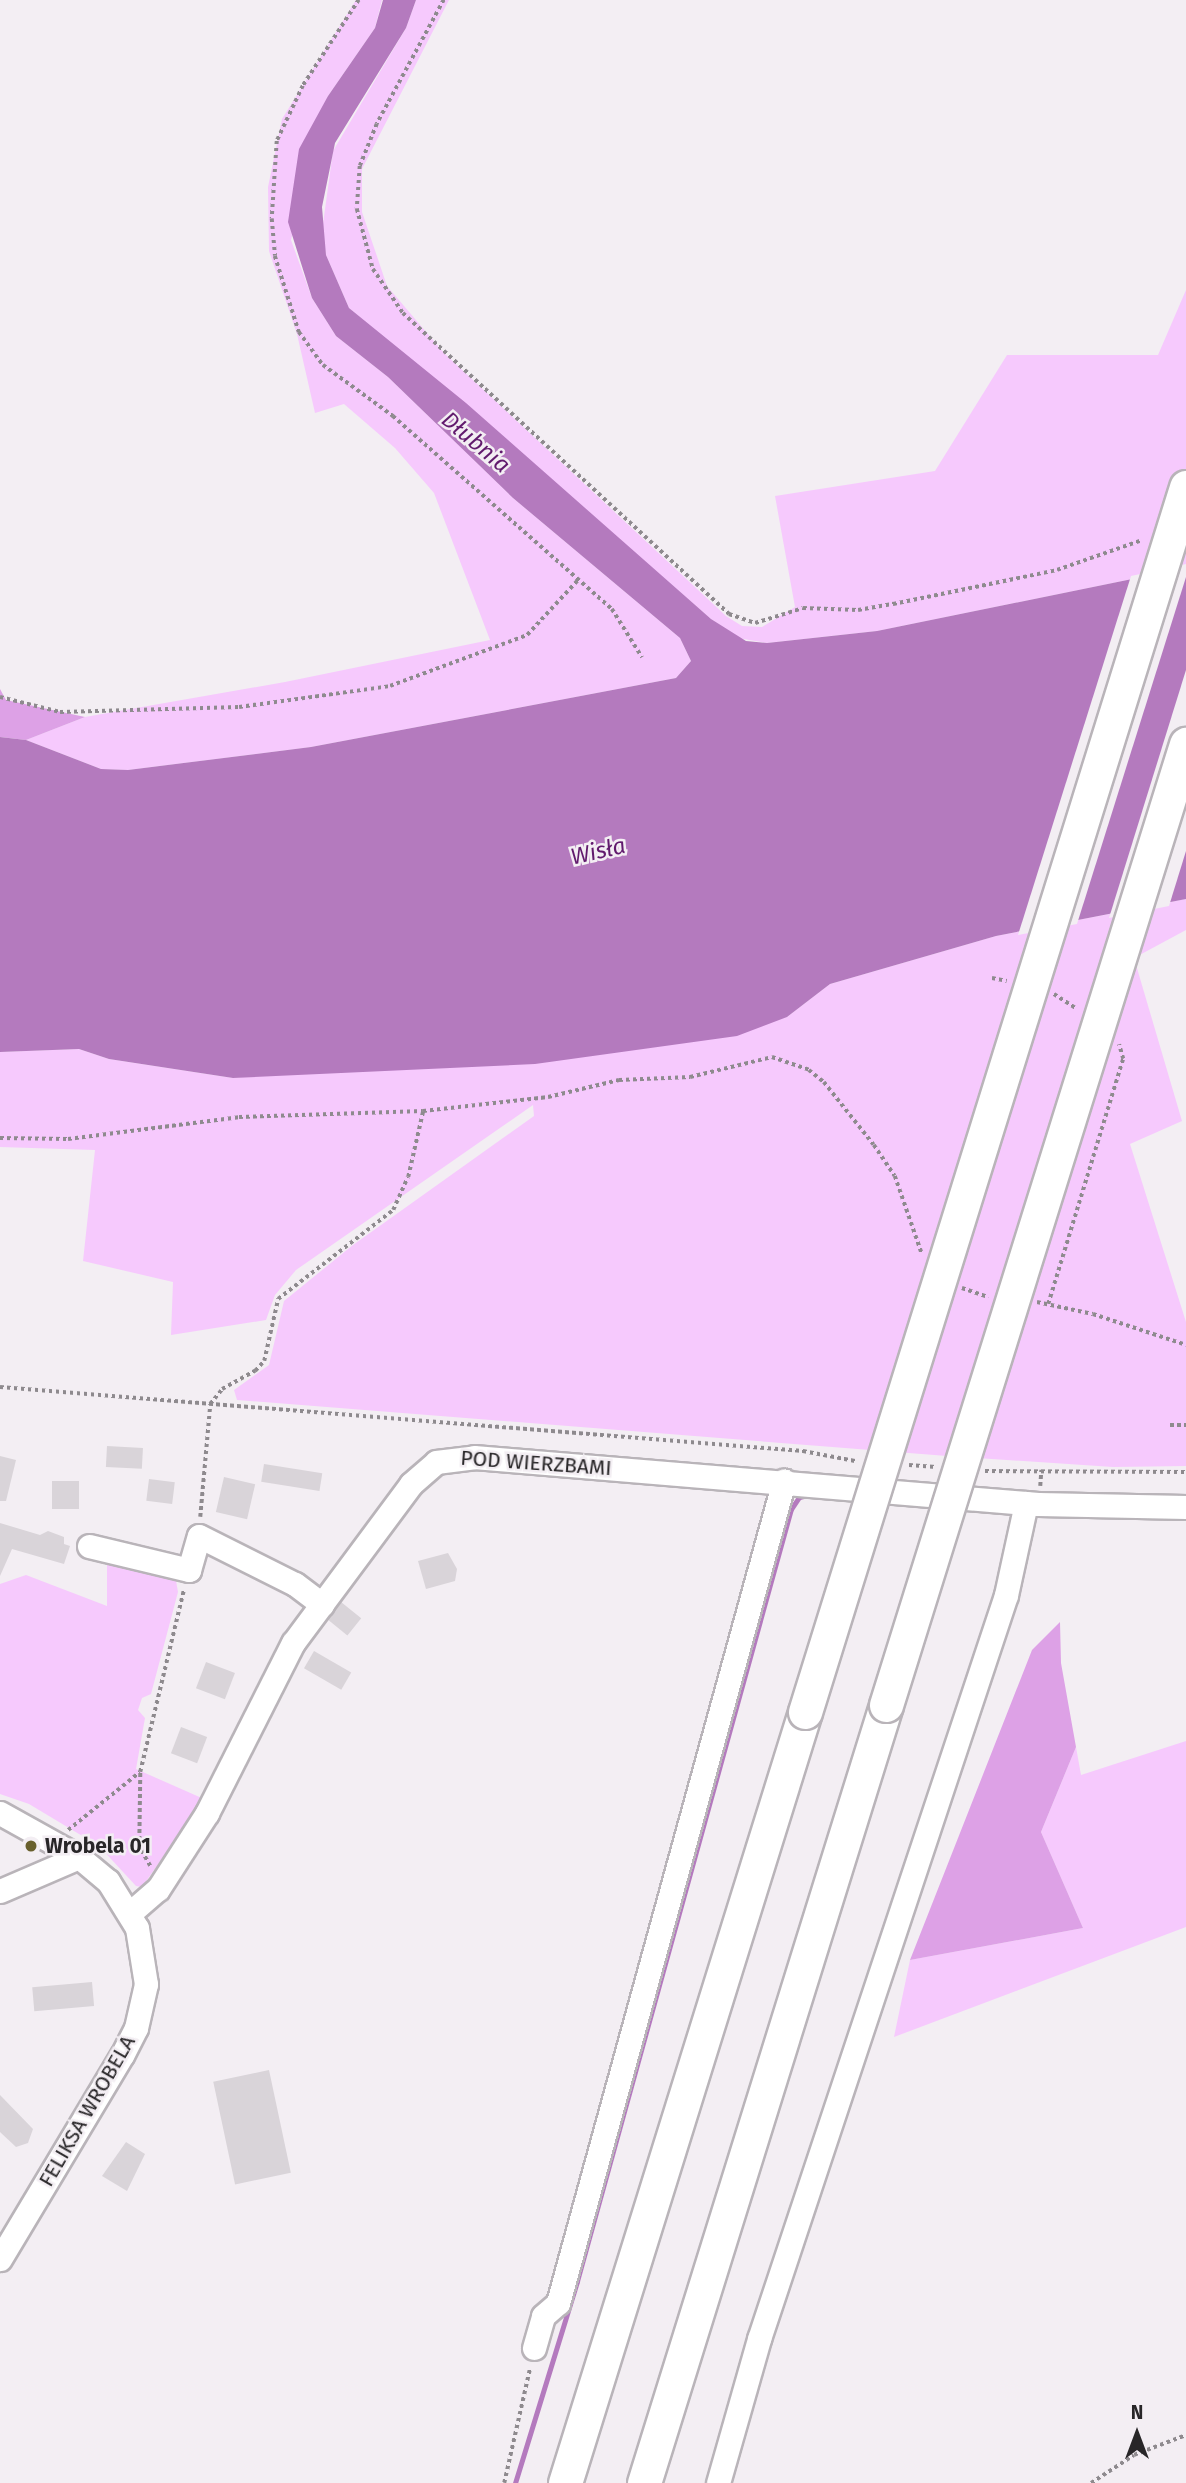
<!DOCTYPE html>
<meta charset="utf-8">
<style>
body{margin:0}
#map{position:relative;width:1186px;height:2483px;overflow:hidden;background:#f3eef3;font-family:"Fira Sans",sans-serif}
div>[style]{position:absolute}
.green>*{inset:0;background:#f6c9fd}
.forest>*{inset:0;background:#dda1e6}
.water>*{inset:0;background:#b47abe}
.pier>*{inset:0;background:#f3eef3}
.stream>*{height:5px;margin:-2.5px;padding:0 2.5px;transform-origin:2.5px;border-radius:2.5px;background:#b47abe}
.building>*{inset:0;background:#d9d4d9;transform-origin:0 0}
.path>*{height:3.5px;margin-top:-1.75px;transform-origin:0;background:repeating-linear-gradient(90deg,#8e8a8e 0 3.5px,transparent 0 7px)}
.roads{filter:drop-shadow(2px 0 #b9b4b9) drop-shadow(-2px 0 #b9b4b9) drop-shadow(0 2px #b9b4b9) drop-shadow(0 -2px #b9b4b9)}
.minor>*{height:23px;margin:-11.5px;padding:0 11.5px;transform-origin:11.5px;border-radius:11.5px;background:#fff}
.highway>*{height:33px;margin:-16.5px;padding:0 16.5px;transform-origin:16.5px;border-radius:16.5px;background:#fff}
.bridges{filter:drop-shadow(2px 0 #b9b4b9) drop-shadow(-2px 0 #b9b4b9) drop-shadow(0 2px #b9b4b9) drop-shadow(0 -2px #b9b4b9)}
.highway-bridge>*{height:33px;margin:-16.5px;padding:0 16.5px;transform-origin:16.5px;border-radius:16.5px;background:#fff}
.dots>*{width:19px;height:19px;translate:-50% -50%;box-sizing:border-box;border:4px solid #f3eef3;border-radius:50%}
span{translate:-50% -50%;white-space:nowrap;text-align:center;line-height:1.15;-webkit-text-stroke:5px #f3eef3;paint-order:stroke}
.street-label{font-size:21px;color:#282628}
.poi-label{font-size:21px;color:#282628;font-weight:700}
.left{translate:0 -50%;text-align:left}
.water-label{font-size:23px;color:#611a6d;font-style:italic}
.north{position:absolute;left:1102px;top:2399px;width:70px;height:70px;-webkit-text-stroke:5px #f3eef3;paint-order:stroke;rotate:0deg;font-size:19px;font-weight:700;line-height:28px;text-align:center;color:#282628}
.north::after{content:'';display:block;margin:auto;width:24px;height:32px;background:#282628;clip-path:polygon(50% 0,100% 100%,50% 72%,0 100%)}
</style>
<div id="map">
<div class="green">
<i style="clip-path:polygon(356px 0,382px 0,375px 28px,328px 96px,291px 240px,312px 298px,336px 336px,388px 377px,513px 498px,680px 638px,691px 661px,676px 678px,311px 747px,128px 770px,101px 769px,26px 740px,85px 717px,285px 682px,490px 640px,434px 493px,395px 448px,344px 404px,315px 413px,297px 334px,269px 251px,268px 187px,282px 119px)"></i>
<i style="clip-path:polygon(416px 0,449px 0,362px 169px,362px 212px,387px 286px,444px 353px,726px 616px,742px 626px,762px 627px,795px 607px,775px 496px,935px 471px,1007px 355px,1158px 355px,1186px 290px,1186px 568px,877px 631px,767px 643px,738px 638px,711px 619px,349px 308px,326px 255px,322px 231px,333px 151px,406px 28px)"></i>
<i style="clip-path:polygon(1186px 899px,1186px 930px,1134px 958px,1182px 1121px,1130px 1144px,1186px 1322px,1186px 1466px,1113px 1467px,947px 1456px,237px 1400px,234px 1390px,269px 1365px,284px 1301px,353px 1245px,534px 1116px,533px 1105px,296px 1270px,275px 1295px,266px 1320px,171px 1335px,173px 1282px,83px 1261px,95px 1150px,0 1147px,0 1052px,79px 1049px,109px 1059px,233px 1078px,787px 1017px,830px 984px,996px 936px)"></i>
<i style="clip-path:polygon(107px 1558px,175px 1575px,178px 1592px,151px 1694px,142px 1698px,138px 1710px,145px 1718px,136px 1769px,204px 1799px,142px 1887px,136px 1886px,99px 1846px,29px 1804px,0 1794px,0 1584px,26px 1575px,107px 1606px)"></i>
<i style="clip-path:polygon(1186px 1741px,1186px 1927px,894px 2037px,910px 1960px,1083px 1928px,1041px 1832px,1076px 1747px,1081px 1775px)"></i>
</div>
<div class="forest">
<i style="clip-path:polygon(0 689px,6px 700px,85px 717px,26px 740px,0 737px)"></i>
<i style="clip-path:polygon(1060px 1622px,1061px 1663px,1076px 1747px,1041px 1832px,1083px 1928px,910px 1960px,1032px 1650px)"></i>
</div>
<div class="water">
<i style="clip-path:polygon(383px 0,416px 0,406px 28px,335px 143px,322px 207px,326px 255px,349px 308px,466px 403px,711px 619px,746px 641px,767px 643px,877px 631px,1186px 568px,1186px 899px,996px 936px,830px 984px,787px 1017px,737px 1036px,535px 1064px,233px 1078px,109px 1059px,79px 1049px,0 1052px,0 737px,26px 740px,101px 769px,128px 770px,311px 747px,676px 678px,691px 661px,680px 638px,513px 498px,388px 377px,336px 336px,312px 298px,288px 222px,299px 149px,328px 96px,375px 28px)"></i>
</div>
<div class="pier">
<i style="clip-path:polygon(1186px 564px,1186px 577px,1077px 924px,1018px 935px,1131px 576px)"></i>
<i style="clip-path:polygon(1186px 670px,1186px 851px,1169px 906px,1109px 918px)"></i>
</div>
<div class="stream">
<i style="left:515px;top:2483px;width:211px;rotate:-72.9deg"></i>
<i style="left:577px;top:2281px;width:801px;rotate:-74.51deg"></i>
<i style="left:791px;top:1509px;width:14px;rotate:-56deg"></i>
<i style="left:799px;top:1497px;width:9px;rotate:-13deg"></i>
</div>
<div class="building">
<i style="left:107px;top:1446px;width:36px;height:21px;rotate:3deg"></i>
<i style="clip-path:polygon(0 1456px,16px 1460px,6px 1501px,0 1501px)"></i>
<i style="left:264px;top:1464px;width:59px;height:18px;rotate:9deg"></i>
<i style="left:224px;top:1477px;width:32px;height:36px;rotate:13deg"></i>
<i style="left:149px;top:1479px;width:26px;height:22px;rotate:7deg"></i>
<i style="left:52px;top:1481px;width:27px;height:28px"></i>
<i style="clip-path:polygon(0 1523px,40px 1535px,48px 1531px,64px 1537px,64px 1544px,70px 1546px,64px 1564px,12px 1549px,0 1576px)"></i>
<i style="clip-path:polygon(448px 1553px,457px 1569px,455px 1581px,426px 1589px,418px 1561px)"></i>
<i style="left:341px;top:1602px;width:26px;height:22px;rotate:39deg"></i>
<i style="left:314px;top:1651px;width:43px;height:20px;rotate:30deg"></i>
<i style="left:206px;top:1662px;width:31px;height:28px;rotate:21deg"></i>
<i style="left:181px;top:1727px;width:28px;height:28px;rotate:21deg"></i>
<i style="left:92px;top:1982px;width:24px;height:60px;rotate:85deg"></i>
<i style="left:269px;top:2070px;width:105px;height:57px;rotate:78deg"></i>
<i style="clip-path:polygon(0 2095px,33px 2129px,28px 2143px,16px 2147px,0 2132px)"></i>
<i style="clip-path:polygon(126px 2142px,145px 2154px,127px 2191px,102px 2176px)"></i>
</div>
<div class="path">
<i style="left:359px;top:0;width:103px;rotate:123.1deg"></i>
<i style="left:303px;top:86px;width:61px;rotate:115.3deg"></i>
<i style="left:277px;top:141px;width:78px;rotate:93.7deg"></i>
<i style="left:272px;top:219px;width:37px;rotate:85deg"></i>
<i style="left:275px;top:256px;width:80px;rotate:72.5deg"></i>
<i style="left:299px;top:332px;width:41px;rotate:54deg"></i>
<i style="left:323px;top:365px;width:87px;rotate:36.1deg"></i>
<i style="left:393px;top:416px;width:292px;rotate:41.4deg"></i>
<i style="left:612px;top:609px;width:57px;rotate:58deg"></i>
<i style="left:444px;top:0;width:141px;rotate:118.4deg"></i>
<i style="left:377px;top:124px;width:45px;rotate:112deg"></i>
<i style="left:360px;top:166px;width:43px;rotate:94deg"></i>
<i style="left:357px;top:209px;width:62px;rotate:75.1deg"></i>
<i style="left:373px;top:269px;width:53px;rotate:55.7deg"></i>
<i style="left:403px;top:313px;width:444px;rotate:42.7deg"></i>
<i style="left:729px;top:614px;width:28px;rotate:19deg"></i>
<i style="left:755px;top:623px;width:50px;rotate:-17.4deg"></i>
<i style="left:803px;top:608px;width:55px;rotate:2.1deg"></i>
<i style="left:858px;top:610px;width:36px;rotate:-10deg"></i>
<i style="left:893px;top:604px;width:167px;rotate:-11.7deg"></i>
<i style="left:1057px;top:570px;width:90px;rotate:-19.4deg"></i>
<i style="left:0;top:697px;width:62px;rotate:14deg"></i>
<i style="left:60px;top:712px;width:179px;rotate:-1.6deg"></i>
<i style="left:239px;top:707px;width:152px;rotate:-7.9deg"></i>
<i style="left:390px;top:686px;width:146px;rotate:-20.4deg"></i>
<i style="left:527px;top:635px;width:75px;rotate:-47.2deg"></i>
<i style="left:992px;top:978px;width:15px;rotate:11deg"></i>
<i style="left:1054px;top:994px;width:27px;rotate:33deg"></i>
<i style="left:0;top:1138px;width:68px;rotate:0.8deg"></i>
<i style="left:68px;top:1139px;width:172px;rotate:-7.3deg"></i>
<i style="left:239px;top:1117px;width:184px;rotate:-1.9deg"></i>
<i style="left:962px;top:1288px;width:28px;rotate:19deg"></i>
<i style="left:1037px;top:1302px;width:57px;rotate:12.1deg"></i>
<i style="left:1093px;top:1314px;width:98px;rotate:18.4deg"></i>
<i style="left:1048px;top:1304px;width:256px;rotate:-73deg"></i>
<i style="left:1123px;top:1059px;width:15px;rotate:-106deg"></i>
<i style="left:0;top:1387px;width:806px;rotate:4.56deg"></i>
<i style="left:803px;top:1451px;width:53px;rotate:10.9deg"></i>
<i style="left:1170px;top:1425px;width:16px"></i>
<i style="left:909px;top:1465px;width:27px;rotate:4deg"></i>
<i style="left:985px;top:1471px;width:201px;rotate:0.3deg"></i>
<i style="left:1040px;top:1486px;width:16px;rotate:-86deg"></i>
<i style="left:200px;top:1517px;width:113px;rotate:-84.9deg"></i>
<i style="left:210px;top:1404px;width:19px;rotate:-51deg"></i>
<i style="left:222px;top:1389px;width:38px;rotate:-29deg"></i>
<i style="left:255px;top:1371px;width:13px;rotate:-48deg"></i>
<i style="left:264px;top:1361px;width:64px;rotate:-77.3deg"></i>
<i style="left:278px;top:1299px;width:145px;rotate:-37.7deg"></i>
<i style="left:393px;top:1210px;width:36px;rotate:-66deg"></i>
<i style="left:408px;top:1177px;width:68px;rotate:-77.2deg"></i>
<i style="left:423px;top:1111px;width:126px;rotate:-6.4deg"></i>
<i style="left:548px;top:1097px;width:73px;rotate:-13.5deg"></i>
<i style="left:619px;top:1080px;width:71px;rotate:-2.4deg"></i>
<i style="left:690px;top:1077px;width:84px;rotate:-13.7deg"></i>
<i style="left:772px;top:1057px;width:39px;rotate:19deg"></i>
<i style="left:809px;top:1070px;width:19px;rotate:39deg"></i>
<i style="left:824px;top:1082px;width:80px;rotate:51.6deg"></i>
<i style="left:874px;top:1145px;width:37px;rotate:56deg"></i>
<i style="left:895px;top:1176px;width:83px;rotate:70.9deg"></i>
<i style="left:68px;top:1830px;width:92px;rotate:-38.9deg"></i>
<i style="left:150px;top:1866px;width:22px;rotate:-120deg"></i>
<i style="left:139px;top:1847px;width:75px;rotate:-89.2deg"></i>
<i style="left:140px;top:1772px;width:188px;rotate:-76.5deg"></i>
<i style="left:504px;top:2483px;width:118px;rotate:-77.3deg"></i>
<i style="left:1091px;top:2483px;width:51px;rotate:-33.1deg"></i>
<i style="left:1134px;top:2455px;width:56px;rotate:-21deg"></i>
</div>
<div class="roads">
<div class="minor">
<i style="left:89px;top:1546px;width:103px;rotate:13.5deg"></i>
<i style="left:189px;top:1570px;width:35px;rotate:-74deg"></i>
<i style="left:199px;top:1536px;width:107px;rotate:26.6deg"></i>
<i style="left:295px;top:1584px;width:34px;rotate:37deg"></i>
<i style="left:0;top:1813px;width:90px;rotate:29.1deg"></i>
<i style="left:79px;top:1857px;width:38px;rotate:40deg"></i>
<i style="left:108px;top:1881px;width:55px;rotate:58.3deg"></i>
<i style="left:137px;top:1928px;width:57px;rotate:80.9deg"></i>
<i style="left:146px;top:1984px;width:45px;rotate:102.8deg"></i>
<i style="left:136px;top:2028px;width:30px;rotate:117deg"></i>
<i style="left:122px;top:2055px;width:238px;rotate:120.9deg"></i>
<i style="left:0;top:1891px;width:86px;rotate:-23.3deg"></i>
<i style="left:130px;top:1913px;width:37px;rotate:-41deg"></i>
<i style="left:158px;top:1889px;width:90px;rotate:-57.2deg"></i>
<i style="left:207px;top:1813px;width:191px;rotate:-63.2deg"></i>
<i style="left:293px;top:1643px;width:198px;rotate:-53.4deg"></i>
<i style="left:411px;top:1484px;width:33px;rotate:-41deg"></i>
<i style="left:436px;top:1462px;width:38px;rotate:-7deg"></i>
<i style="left:474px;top:1457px;width:566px;rotate:4.76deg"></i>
<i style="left:1038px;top:1504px;width:148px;rotate:1.2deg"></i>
<i style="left:534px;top:2348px;width:33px;rotate:-74deg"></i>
<i style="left:543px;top:2316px;width:20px;rotate:-41deg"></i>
<i style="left:558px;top:2303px;width:853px;rotate:-74.63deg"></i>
<i style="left:718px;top:2483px;width:150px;rotate:-74.1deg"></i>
<i style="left:759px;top:2339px;width:784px;rotate:-71.63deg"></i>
<i style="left:1006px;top:1595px;width:94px;rotate:-77.7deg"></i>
</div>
<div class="highway">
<i style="left:565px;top:2483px;width:807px;rotate:-72.71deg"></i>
<i style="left:644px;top:2483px;width:815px;rotate:-72.72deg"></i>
</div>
</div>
<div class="bridges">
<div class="highway-bridge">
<i style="left:886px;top:1705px;width:1007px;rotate:-72.66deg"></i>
<i style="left:805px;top:1712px;width:1283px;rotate:-72.72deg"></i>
</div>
</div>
<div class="dots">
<i style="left:31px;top:1846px;background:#685f2c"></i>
</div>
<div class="street-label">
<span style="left:536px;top:1463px;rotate:4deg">POD WIERZBAMI</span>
<span style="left:87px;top:2111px;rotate:-60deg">FELIKSA WROBELA</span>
</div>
<div class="poi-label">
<span class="left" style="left:45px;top:1846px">Wrobela 01</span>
</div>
<div class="water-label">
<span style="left:476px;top:442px;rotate:40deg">Dłubnia</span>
<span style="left:598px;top:851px;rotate:-13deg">Wisła</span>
</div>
<div class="north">N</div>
</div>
